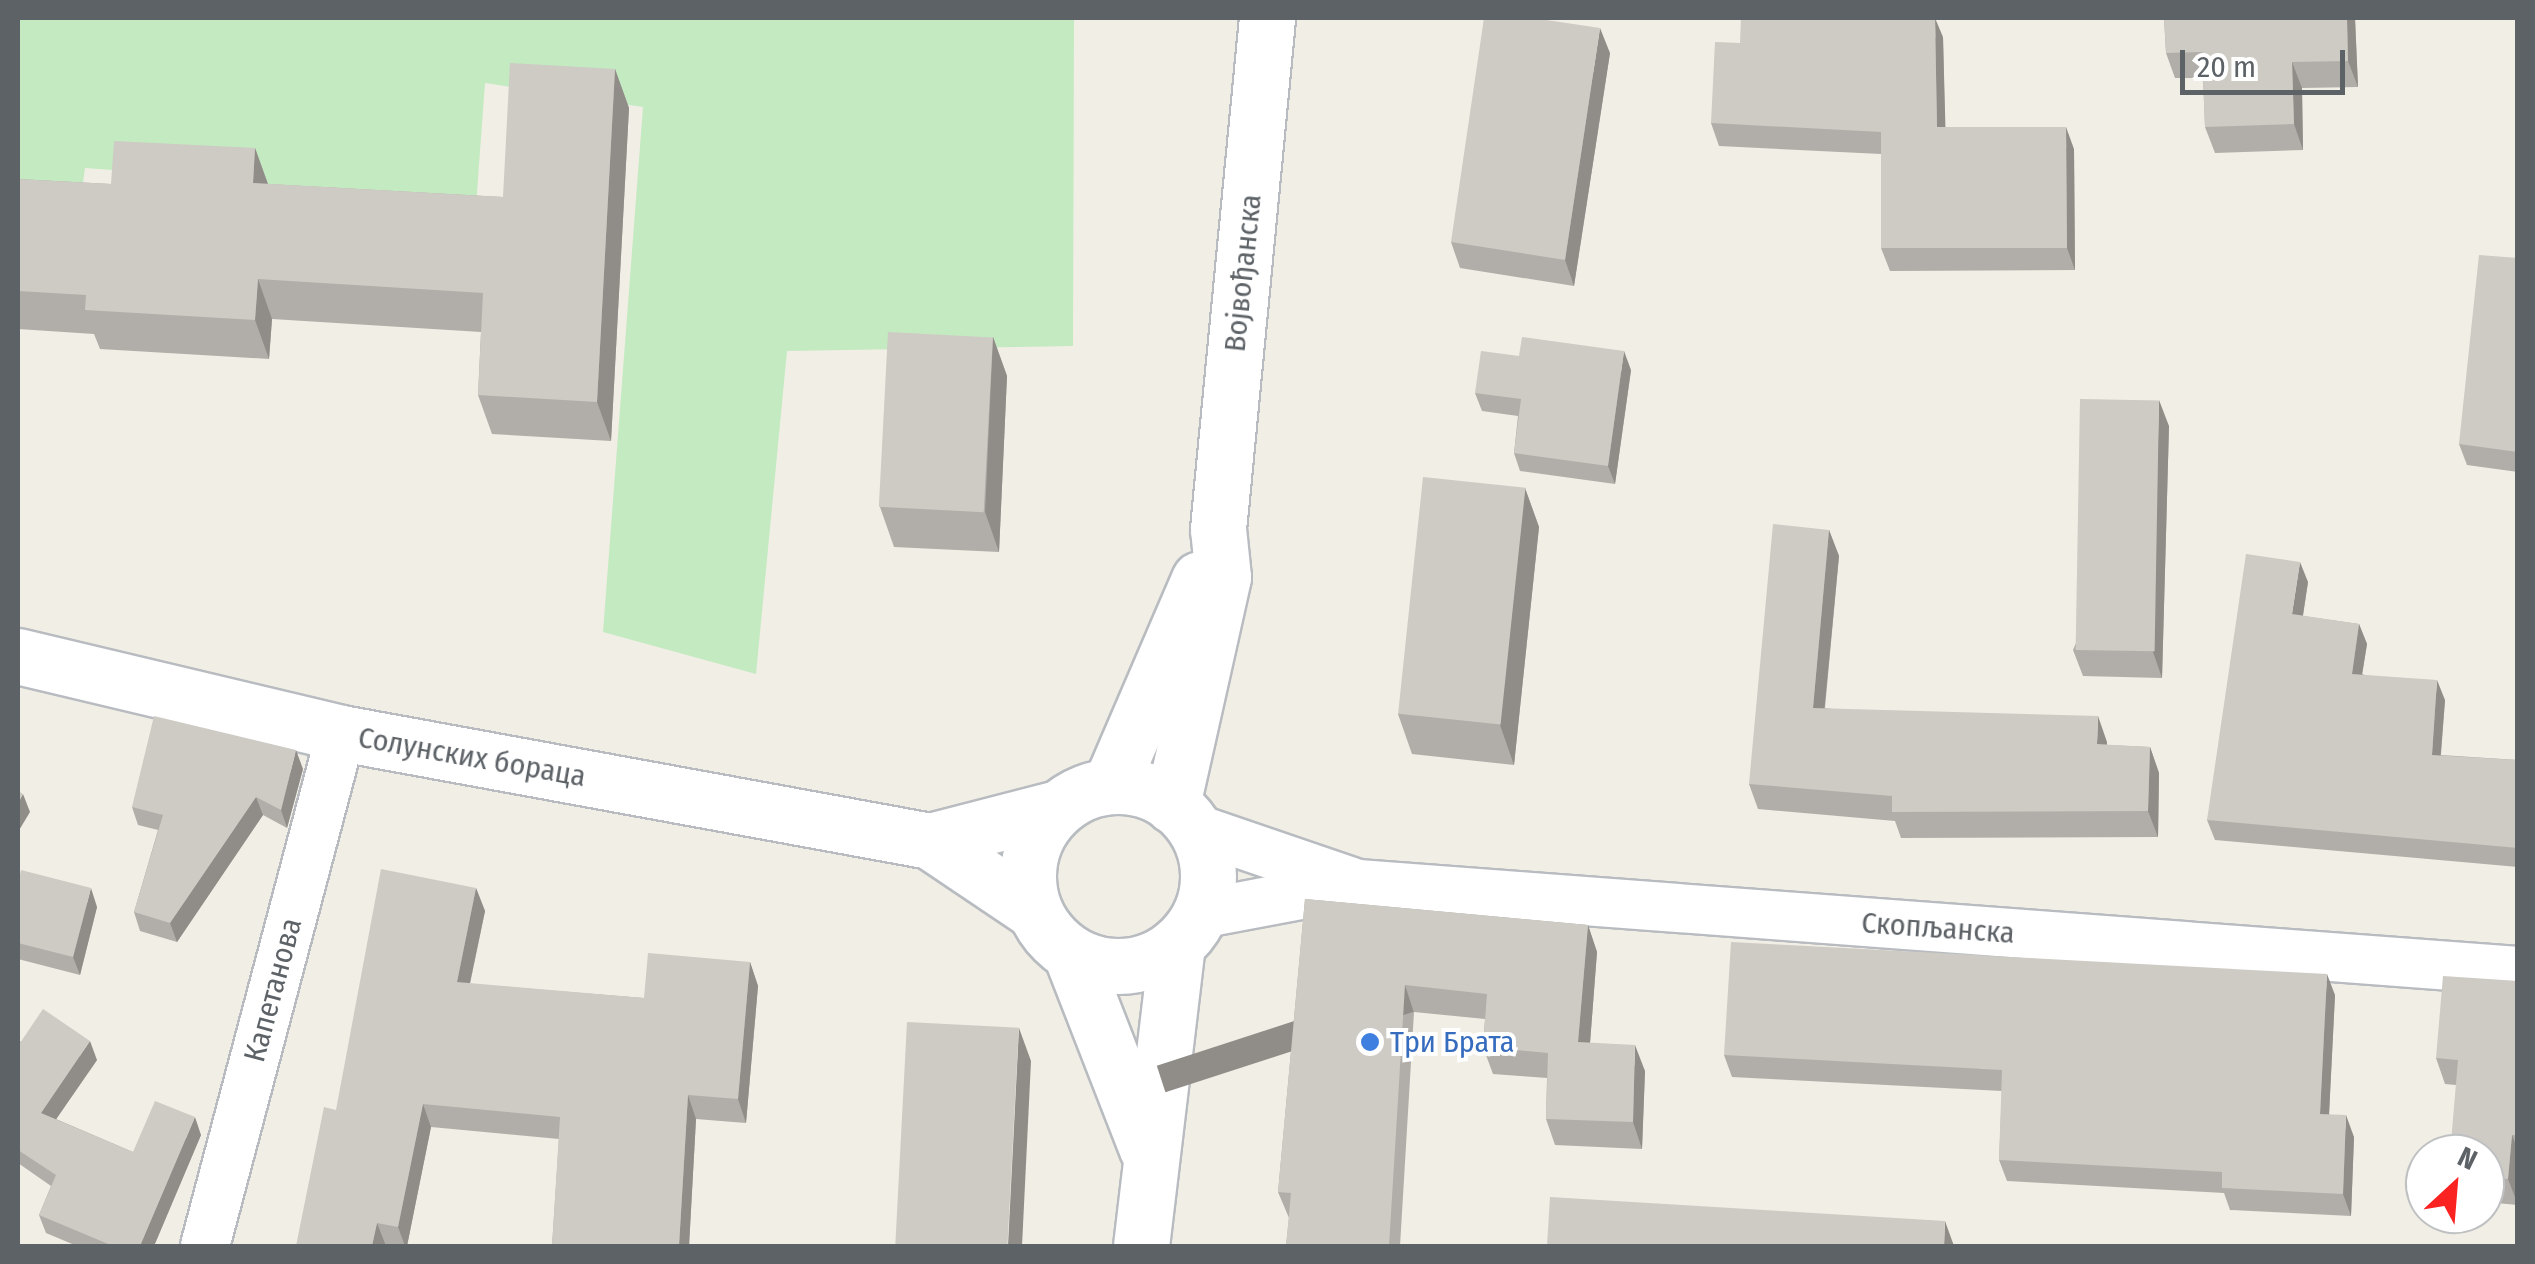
<!DOCTYPE html>
<meta charset="utf-8">
<style>
body{margin:0}
#map{position:relative;width:2535px;height:1264px;overflow:hidden;background:#f1eee5;font-family:"Fira Sans Condensed",sans-serif}
div>[style]{position:absolute}
.green>*{inset:0;background:#c3eac0}
.roads{filter:drop-shadow(2px 0 #b8bcc0) drop-shadow(-2px 0 #b8bcc0) drop-shadow(0 2px #b8bcc0) drop-shadow(0 -2px #b8bcc0)}
.street>*{height:48px;margin:-24px;padding:0 24px;transform-origin:24px;border-radius:24px;background:#fff}
.secondary>*{height:55px;margin:-27.5px;padding:0 27.5px;transform-origin:27.5px;border-radius:27.5px;background:#fff}
.secondary>.ring{margin:-27.5px;padding:0;box-sizing:content-box;background:none;border:55px solid #fff;border-radius:50%}
.wall>*{inset:0;background:#b1aea9}
.shaded-wall>*{inset:0;background:#908d89;transform-origin:0 0}
.building>*{inset:0;background:#cecac4;transform-origin:0 0}
.dots>*{width:28px;height:28px;translate:-50% -50%;box-sizing:border-box;border:5px solid #fff;border-radius:50%}
span{translate:-50% -50%;white-space:nowrap;text-align:center;line-height:1.15;-webkit-text-stroke:8px #fff;paint-order:stroke}
.street-label{font-size:30px;color:#5d6267}
.shop-label{font-size:30px;color:#366cbe}
.left{translate:0 -50%;text-align:left}
.frame{position:absolute;inset:0;border:20px solid #5d6267;pointer-events:none}
.north{position:absolute;left:2405px;top:1134px;width:100px;height:100px;box-sizing:border-box;background:#fff;border:2px solid #bec0c2;border-radius:50%;rotate:26deg;font-size:28px;font-weight:700;line-height:40px;text-align:center;color:#5d6267}
.north::after{content:'';display:block;margin:auto;width:35px;height:45px;background:#fa2322;clip-path:polygon(50% 0,100% 100%,50% 72%,0 100%)}
.scale{position:absolute;left:2180px;top:50px;width:165px;height:45px;box-sizing:border-box;border:5px solid #5d6267;border-top:0;padding-left:12px;font-size:30px;line-height:35px;white-space:nowrap;color:#5d6267;-webkit-text-stroke:8px #fff;paint-order:stroke}
</style>
<div id="map">
<div class="green">
<i style="clip-path:polygon(18px 18px,1074px 18px,1073px 346px,787px 351px,756px 674px,603px 632px,643px 107px,485px 83px,474px 233px,273px 222px,267px 181px,85px 168px,77px 226px,18px 220px)"></i>
</div>
<div class="roads">
<div class="street">
<i style="left:1194px;top:828px;width:173px;rotate:18.9deg"></i>
<i style="left:1358px;top:884px;width:1163px;rotate:4.29deg"></i>
<i style="left:1200px;top:914px;width:157px;rotate:-10.7deg"></i>
<i style="left:205px;top:1246px;width:531px;rotate:-75.15deg"></i>
</div>
<div class="secondary">
<i style="left:18px;top:656px;width:332px;rotate:13.4deg"></i>
<i style="left:341px;top:733px;width:599px;rotate:10.39deg"></i>
<i style="left:930px;top:841px;width:125px;rotate:33.9deg"></i>
<i style="left:1110px;top:786px;width:225px;rotate:-66.7deg"></i>
<i class="ring" style="left:1028px;top:786px;width:125px;height:125px"></i>
<i style="left:1172px;top:805px;width:234px;rotate:-77.4deg"></i>
<i style="left:1223px;top:577px;width:48px;rotate:-95.9deg"></i>
<i style="left:1218px;top:529px;width:513px;rotate:-84.52deg"></i>
<i style="left:930px;top:841px;width:132px;rotate:-14.5deg"></i>
<i style="left:1071px;top:954px;width:209px;rotate:68.7deg"></i>
<i style="left:1141px;top:1246px;width:304px;rotate:-83.2deg"></i>
</div>
</div>
<div class="wall">
<i style="clip-path:polygon(2164px 18px,2355px 18px,2358px 87px,2302px 88px,2303px 150px,2215px 153px,2205px 127px,2203px 78px,2175px 78px,2166px 53px)"></i>
<i style="clip-path:polygon(1943px 37px,1945px 127px,2074px 149px,2075px 270px,1890px 271px,1881px 248px,1881px 154px,1719px 146px,1711px 123px,1740px 43px)"></i>
<i style="clip-path:polygon(1610px 53px,1574px 286px,1460px 268px,1451px 242px)"></i>
<i style="clip-path:polygon(615px 69px,629px 108px,611px 441px,492px 434px,478px 395px,481px 332px,272px 319px,269px 359px,100px 349px,94px 334px,18px 329px,18px 179px,111px 184px,255px 148px,268px 184px,503px 197px)"></i>
<i style="clip-path:polygon(2518px 258px,2518px 472px,2467px 465px,2459px 444px)"></i>
<i style="clip-path:polygon(993px 337px,1007px 376px,999px 552px,894px 547px,880px 507px)"></i>
<i style="clip-path:polygon(1631px 370px,1615px 484px,1520px 471px,1514px 453px,1518px 416px,1482px 411px,1475px 393px)"></i>
<i style="clip-path:polygon(2169px 426px,2162px 678px,2083px 676px,2073px 650px)"></i>
<i style="clip-path:polygon(1525px 488px,1539px 527px,1514px 765px,1412px 754px,1398px 714px)"></i>
<i style="clip-path:polygon(1829px 530px,1839px 556px,1825px 708px,2107px 742px,2107px 745px,2150px 747px,2159px 773px,2158px 837px,1901px 838px,1895px 821px,1758px 809px,1749px 784px)"></i>
<i style="clip-path:polygon(2308px 582px,2303px 616px,2359px 624px,2367px 644px,2362px 674px,2445px 700px,2441px 755px,2518px 760px,2518px 867px,2215px 840px,2207px 820px)"></i>
<i style="clip-path:polygon(303px 769px,287px 828px,263px 815px,177px 942px,140px 931px,134px 912px,158px 830px,138px 825px,132px 807px)"></i>
<i style="clip-path:polygon(18px 884px,97px 907px,80px 975px,18px 959px)"></i>
<i style="clip-path:polygon(476px 888px,485px 911px,470px 984px,644px 998px,750px 962px,758px 986px,746px 1123px,696px 1119px,689px 1246px,552px 1246px,559px 1139px,431px 1127px,407px 1246px,296px 1246px)"></i>
<i style="clip-path:polygon(1305px 899px,1588px 925px,1597px 952px,1590px 1043px,1645px 1071px,1642px 1149px,1555px 1145px,1546px 1119px,1547px 1078px,1493px 1074px,1483px 1047px,1485px 1019px,1414px 1012px,1400px 1246px,1286px 1246px,1289px 1218px,1278px 1192px)"></i>
<i style="clip-path:polygon(2518px 981px,2518px 1205px,2485px 1202px,2485px 1154px,2456px 1085px,2445px 1084px,2436px 1058px)"></i>
<i style="clip-path:polygon(2335px 995px,2329px 1114px,2354px 1137px,2351px 1216px,2230px 1210px,2224px 1193px,2007px 1181px,1999px 1160px,2002px 1091px,1732px 1077px,1724px 1055px)"></i>
<i style="clip-path:polygon(18px 1041px,97px 1060px,56px 1119px,133px 1152px,201px 1135px,154px 1246px,77px 1246px,46px 1233px,39px 1215px,51px 1186px,18px 1163px)"></i>
</div>
<div class="shaded-wall">
<i style="clip-path:polygon(1935px 18px,1943px 37px,1946px 149px,1937px 127px)"></i>
<i style="clip-path:polygon(2347px 18px,2355px 18px,2358px 87px,2348px 61px)"></i>
<i style="clip-path:polygon(1600px 28px,1610px 53px,1574px 286px,1565px 260px)"></i>
<i style="clip-path:polygon(2292px 62px,2302px 88px,2303px 150px,2294px 124px)"></i>
<i style="clip-path:polygon(615px 69px,629px 108px,611px 441px,597px 402px)"></i>
<i style="clip-path:polygon(2066px 127px,2074px 149px,2075px 270px,2067px 248px)"></i>
<i style="clip-path:polygon(255px 148px,269px 187px,253px 183px)"></i>
<i style="clip-path:polygon(258px 279px,272px 319px,269px 359px,255px 320px)"></i>
<i style="clip-path:polygon(993px 337px,1007px 376px,999px 552px,985px 512px)"></i>
<i style="clip-path:polygon(1624px 351px,1631px 370px,1615px 484px,1608px 466px)"></i>
<i style="clip-path:polygon(2159px 400px,2169px 426px,2162px 678px,2153px 652px)"></i>
<i style="clip-path:polygon(1525px 488px,1539px 527px,1514px 765px,1500px 725px)"></i>
<i style="clip-path:polygon(1829px 530px,1839px 556px,1822px 734px,1813px 708px)"></i>
<i style="clip-path:polygon(2300px 562px,2308px 582px,2300px 634px,2292px 614px)"></i>
<i style="clip-path:polygon(2359px 624px,2367px 644px,2359px 694px,2352px 674px)"></i>
<i style="clip-path:polygon(2437px 680px,2445px 700px,2439px 775px,2432px 755px)"></i>
<i style="clip-path:polygon(2098px 716px,2107px 742px,2106px 770px,2097px 744px)"></i>
<i style="clip-path:polygon(2150px 747px,2159px 773px,2158px 837px,2148px 811px)"></i>
<i style="clip-path:polygon(296px 750px,303px 769px,287px 828px,281px 810px)"></i>
<i style="clip-path:polygon(23px 794px,30px 812px,18px 832px,18px 803px)"></i>
<i style="clip-path:polygon(256px 797px,263px 815px,177px 942px,170px 923px)"></i>
<i style="clip-path:polygon(91px 888px,97px 907px,80px 975px,73px 957px)"></i>
<i style="clip-path:polygon(476px 888px,485px 911px,465px 1006px,457px 982px)"></i>
<i style="clip-path:polygon(1588px 925px,1597px 952px,1588px 1069px,1578px 1042px)"></i>
<i style="clip-path:polygon(750px 962px,758px 986px,746px 1123px,738px 1099px)"></i>
<i style="clip-path:polygon(2327px 974px,2335px 995px,2328px 1135px,2320px 1114px)"></i>
<i style="left:1405px;top:985px;width:28px;height:261px;rotate:72deg"></i>
<i style="clip-path:polygon(1019px 1028px,1031px 1061px,1022px 1246px,1008px 1246px)"></i>
<i style="clip-path:polygon(90px 1041px,97px 1060px,48px 1131px,41px 1113px)"></i>
<i style="clip-path:polygon(1635px 1045px,1645px 1071px,1642px 1149px,1633px 1122px)"></i>
<i style="clip-path:polygon(688px 1095px,696px 1119px,689px 1246px,679px 1246px)"></i>
<i style="clip-path:polygon(423px 1104px,431px 1127px,407px 1246px,405px 1246px,398px 1227px)"></i>
<i style="clip-path:polygon(2346px 1115px,2354px 1137px,2351px 1216px,2343px 1194px)"></i>
<i style="clip-path:polygon(195px 1117px,201px 1135px,154px 1246px,140px 1246px)"></i>
<i style="clip-path:polygon(2512px 1135px,2518px 1150px,2518px 1205px,2508px 1179px)"></i>
<i style="clip-path:polygon(1945px 1221px,1954px 1246px,1944px 1246px)"></i>
<i style="clip-path:polygon(377px 1223px,386px 1246px,372px 1246px)"></i>
</div>
<div class="building">
<i style="clip-path:polygon(1484px 18px,1533px 18px,1600px 28px,1565px 260px,1451px 242px)"></i>
<i style="clip-path:polygon(1741px 18px,1935px 18px,1937px 127px,2066px 127px,2067px 248px,1881px 248px,1881px 132px,1711px 123px,1715px 42px,1740px 43px)"></i>
<i style="clip-path:polygon(2164px 18px,2347px 18px,2348px 61px,2292px 62px,2294px 124px,2205px 127px,2202px 52px,2166px 53px)"></i>
<i style="clip-path:polygon(510px 63px,615px 69px,597px 402px,478px 395px,483px 293px,258px 279px,255px 320px,85px 310px,86px 295px,18px 291px,18px 179px,111px 184px,114px 141px,255px 148px,253px 183px,503px 197px)"></i>
<i style="clip-path:polygon(2479px 255px,2518px 258px,2518px 452px,2459px 444px)"></i>
<i style="left:888px;top:332px;width:105px;height:175px;rotate:3deg"></i>
<i style="clip-path:polygon(1522px 337px,1624px 351px,1608px 466px,1514px 453px,1521px 399px,1475px 393px,1481px 351px,1519px 356px)"></i>
<i style="left:2080px;top:399px;width:79px;height:251px;rotate:1deg"></i>
<i style="left:1423px;top:477px;width:103px;height:238px;rotate:6deg"></i>
<i style="clip-path:polygon(1773px 524px,1829px 530px,1813px 708px,2098px 716px,2097px 744px,2150px 747px,2148px 811px,1892px 812px,1892px 796px,1749px 784px)"></i>
<i style="clip-path:polygon(2246px 554px,2300px 562px,2292px 614px,2359px 624px,2352px 674px,2437px 680px,2432px 755px,2518px 760px,2518px 848px,2207px 820px)"></i>
<i style="clip-path:polygon(154px 716px,296px 750px,281px 810px,256px 797px,170px 923px,134px 912px,163px 815px,132px 807px)"></i>
<i style="clip-path:polygon(18px 791px,23px 794px,18px 803px)"></i>
<i style="clip-path:polygon(381px 869px,476px 888px,457px 982px,644px 998px,648px 953px,750px 962px,738px 1099px,688px 1095px,679px 1246px,552px 1246px,560px 1117px,423px 1104px,398px 1227px,377px 1223px,372px 1246px,296px 1246px,324px 1107px,336px 1110px)"></i>
<i style="clip-path:polygon(21px 870px,91px 888px,73px 957px,18px 943px,18px 884px)"></i>
<i style="clip-path:polygon(1305px 899px,1588px 925px,1578px 1042px,1635px 1045px,1633px 1122px,1546px 1119px,1548px 1053px,1483px 1047px,1487px 994px,1405px 985px,1389px 1246px,1286px 1246px,1291px 1193px,1278px 1192px)"></i>
<i style="clip-path:polygon(1731px 942px,2327px 974px,2320px 1114px,2346px 1115px,2343px 1194px,2222px 1188px,2222px 1172px,1999px 1160px,2002px 1070px,1724px 1055px)"></i>
<i style="clip-path:polygon(2443px 976px,2518px 981px,2518px 1135px,2512px 1135px,2508px 1179px,2485px 1177px,2485px 1154px,2450px 1154px,2458px 1060px,2436px 1058px)"></i>
<i style="clip-path:polygon(43px 1009px,90px 1041px,41px 1113px,133px 1152px,155px 1101px,195px 1117px,140px 1246px,113px 1246px,39px 1215px,56px 1175px,18px 1150px,18px 1041px,20px 1043px)"></i>
<i style="left:907px;top:1022px;width:112px;height:224px;rotate:3deg"></i>
<i style="clip-path:polygon(1550px 1197px,1945px 1221px,1944px 1246px,1547px 1246px)"></i>
</div>
<div class="dots">
<i style="left:1370px;top:1042px;background:#3f7fe0"></i>
</div>
<div class="street-label">
<span style="left:1243px;top:273px;rotate:-84deg">Војвођанска</span>
<span style="left:472px;top:757px;rotate:10deg">Солунских бораца</span>
<span style="left:1938px;top:928px;rotate:4deg">Скопљанска</span>
<span style="left:273px;top:990px;rotate:-75deg">Капетанова</span>
</div>
<div class="shop-label">
<span class="left" style="left:1390px;top:1042px">Три Брата</span>
</div>
<div class="frame"></div>
<div class="north">N</div>
<div class="scale">20 m</div>
</div>
